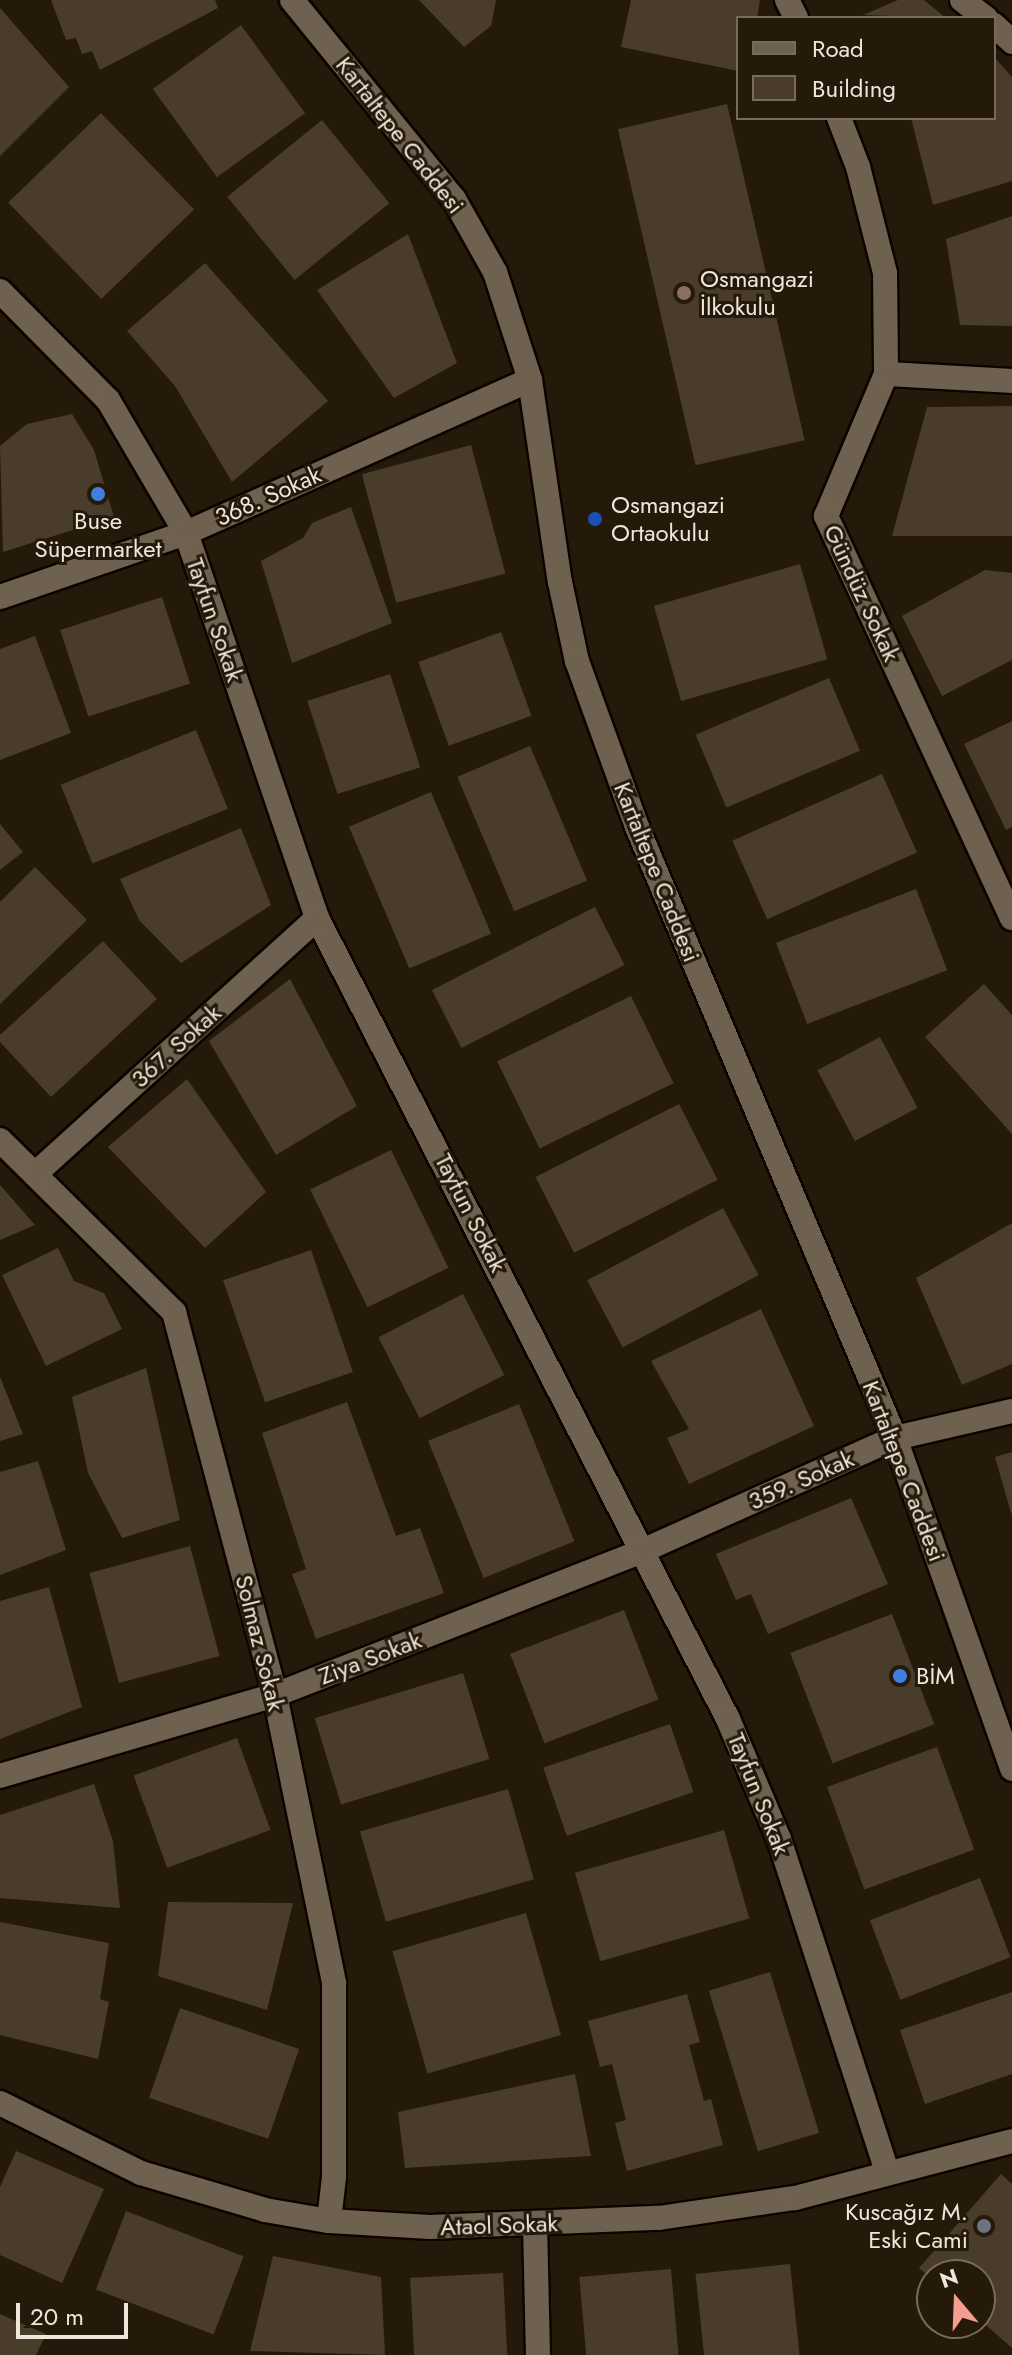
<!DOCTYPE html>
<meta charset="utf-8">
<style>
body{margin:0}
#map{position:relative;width:1012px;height:2355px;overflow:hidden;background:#251909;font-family:Jost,sans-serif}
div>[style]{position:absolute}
.building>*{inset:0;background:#493c2b;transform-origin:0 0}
.roads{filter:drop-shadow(2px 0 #0d0400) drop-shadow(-2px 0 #0d0400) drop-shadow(0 2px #0d0400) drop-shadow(0 -2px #0d0400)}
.street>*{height:24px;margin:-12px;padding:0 12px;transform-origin:12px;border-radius:12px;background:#6f614f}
.secondary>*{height:24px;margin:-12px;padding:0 12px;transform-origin:12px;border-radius:12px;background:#6f614f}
.dots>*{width:22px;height:22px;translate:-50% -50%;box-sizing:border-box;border:4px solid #251909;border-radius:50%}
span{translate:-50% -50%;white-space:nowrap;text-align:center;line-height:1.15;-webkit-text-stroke:6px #251909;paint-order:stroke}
.street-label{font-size:24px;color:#efe6dc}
.poi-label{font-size:24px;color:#efe6dc}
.left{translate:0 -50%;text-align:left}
.right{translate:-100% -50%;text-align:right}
.legend{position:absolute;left:736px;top:16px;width:260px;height:104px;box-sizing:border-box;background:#251909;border:2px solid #766b5d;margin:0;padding:10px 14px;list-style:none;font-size:24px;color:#efe6dc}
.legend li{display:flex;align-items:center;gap:16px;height:40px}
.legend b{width:40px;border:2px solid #766b5d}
.north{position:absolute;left:916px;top:2259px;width:80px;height:80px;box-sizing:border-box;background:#251909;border:2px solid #766b5d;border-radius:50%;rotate:341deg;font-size:22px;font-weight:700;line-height:32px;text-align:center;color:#efe6dc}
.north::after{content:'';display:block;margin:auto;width:28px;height:36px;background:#f59c93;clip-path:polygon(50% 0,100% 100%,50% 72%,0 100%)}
.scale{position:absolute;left:16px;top:2303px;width:112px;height:36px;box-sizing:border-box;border:4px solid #efe6dc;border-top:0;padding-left:10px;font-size:24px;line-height:28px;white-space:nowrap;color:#efe6dc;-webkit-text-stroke:6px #251909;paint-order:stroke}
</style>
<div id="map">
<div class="building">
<i style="clip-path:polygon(51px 0,215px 0,218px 8px,100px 70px,92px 51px,82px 54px,76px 38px,66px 40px)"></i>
<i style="clip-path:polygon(419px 0,496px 0,491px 26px,464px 47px)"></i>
<i style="clip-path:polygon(631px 0,760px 0,757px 18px,738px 18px,738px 71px,621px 47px)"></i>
<i style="clip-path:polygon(898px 0,924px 0,946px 18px,863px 15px)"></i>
<i style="clip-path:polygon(0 8px,69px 87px,0 156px)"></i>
<i style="left:241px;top:25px;width:109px;height:109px;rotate:54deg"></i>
<i style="clip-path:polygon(994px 57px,1012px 77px,1012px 181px,933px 205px,911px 118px,994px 118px)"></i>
<i style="left:727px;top:104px;width:345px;height:112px;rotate:77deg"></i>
<i style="left:101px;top:113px;width:134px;height:129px;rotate:46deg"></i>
<i style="left:322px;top:120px;width:107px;height:122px;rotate:51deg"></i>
<i style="clip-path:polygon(1012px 216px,1012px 326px,960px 325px,946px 239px)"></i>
<i style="clip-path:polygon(408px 234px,457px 363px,394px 398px,317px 290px)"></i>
<i style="clip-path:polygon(205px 263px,328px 401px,232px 482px,175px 386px,127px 331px)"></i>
<i style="clip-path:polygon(1012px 406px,1012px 536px,892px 536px,927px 407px)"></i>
<i style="clip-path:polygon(72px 414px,94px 450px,114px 517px,3px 552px,0 446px,27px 424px)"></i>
<i style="left:471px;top:445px;width:133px;height:113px;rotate:75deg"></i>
<i style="clip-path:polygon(351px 507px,392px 623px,292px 663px,261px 561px,303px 538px,312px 523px)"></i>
<i style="left:800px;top:564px;width:99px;height:152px;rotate:74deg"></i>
<i style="clip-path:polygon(985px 570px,1012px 573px,1012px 660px,942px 696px,902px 616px)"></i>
<i style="left:162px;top:597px;width:91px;height:107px;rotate:72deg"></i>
<i style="left:501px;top:632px;width:89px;height:88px;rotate:70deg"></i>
<i style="clip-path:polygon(35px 636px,71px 733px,0 760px,0 649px)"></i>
<i style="left:390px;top:674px;width:98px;height:87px;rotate:72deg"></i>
<i style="left:829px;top:678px;width:79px;height:145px;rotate:67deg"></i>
<i style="clip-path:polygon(1012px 721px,1012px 827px,1006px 830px,964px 744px)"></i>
<i style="left:196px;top:730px;width:85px;height:146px;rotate:68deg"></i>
<i style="left:530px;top:746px;width:146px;height:79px;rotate:67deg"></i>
<i style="left:882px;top:774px;width:86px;height:164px;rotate:66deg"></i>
<i style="left:431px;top:792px;width:154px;height:89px;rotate:67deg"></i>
<i style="clip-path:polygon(0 824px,23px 852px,0 870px)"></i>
<i style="clip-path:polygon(241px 828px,271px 905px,181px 963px,139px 920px,120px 879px)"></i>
<i style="clip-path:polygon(35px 867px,87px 920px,0 1004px,0 902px)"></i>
<i style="left:916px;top:889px;width:87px;height:150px;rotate:69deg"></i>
<i style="left:595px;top:907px;width:65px;height:183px;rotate:63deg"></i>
<i style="clip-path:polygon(103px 941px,157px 999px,51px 1097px,0 1042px,0 1035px)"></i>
<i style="clip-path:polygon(290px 979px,357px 1106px,276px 1155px,209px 1041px)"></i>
<i style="clip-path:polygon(984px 984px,1012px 1015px,1012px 1134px,925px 1037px)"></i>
<i style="left:631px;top:996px;width:97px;height:149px;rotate:64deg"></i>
<i style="left:880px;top:1037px;width:80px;height:71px;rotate:62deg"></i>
<i style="clip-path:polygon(187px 1079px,266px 1192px,205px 1248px,108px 1147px)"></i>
<i style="left:679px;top:1104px;width:85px;height:161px;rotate:63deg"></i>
<i style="left:391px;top:1150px;width:131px;height:90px;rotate:64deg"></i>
<i style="clip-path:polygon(0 1185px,35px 1225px,0 1240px)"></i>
<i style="left:723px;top:1208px;width:76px;height:154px;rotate:62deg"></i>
<i style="clip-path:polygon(1012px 1223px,1012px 1364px,962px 1385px,916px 1278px)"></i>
<i style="clip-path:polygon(58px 1248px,74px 1281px,104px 1293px,122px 1329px,46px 1366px,2px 1275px)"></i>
<i style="left:311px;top:1250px;width:129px;height:93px;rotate:71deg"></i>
<i style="left:463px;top:1294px;width:91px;height:95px;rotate:63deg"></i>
<i style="clip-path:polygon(761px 1309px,814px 1426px,689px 1484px,667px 1438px,689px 1429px,651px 1361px)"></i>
<i style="clip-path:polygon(146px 1368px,180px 1520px,122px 1538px,88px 1473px,72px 1397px)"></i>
<i style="clip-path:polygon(0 1377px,23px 1434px,0 1441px)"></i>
<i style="clip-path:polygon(347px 1402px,396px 1536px,420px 1528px,444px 1593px,316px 1639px,292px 1574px,306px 1569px,262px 1433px)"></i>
<i style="left:519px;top:1404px;width:148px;height:98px;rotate:68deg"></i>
<i style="clip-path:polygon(1012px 1452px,1012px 1513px,1011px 1513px,995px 1457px)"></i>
<i style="clip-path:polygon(38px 1461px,66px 1550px,0 1575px,0 1472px)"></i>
<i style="clip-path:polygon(851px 1498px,888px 1584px,768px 1634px,751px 1594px,736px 1600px,716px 1554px)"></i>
<i style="left:190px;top:1546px;width:114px;height:104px;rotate:75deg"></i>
<i style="clip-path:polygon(49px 1587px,82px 1707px,0 1739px,0 1601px)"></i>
<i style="left:624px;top:1610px;width:96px;height:122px;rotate:69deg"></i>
<i style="left:892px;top:1614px;width:118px;height:109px;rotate:69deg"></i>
<i style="left:463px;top:1673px;width:90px;height:155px;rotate:73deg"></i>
<i style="left:670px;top:1724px;width:72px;height:134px;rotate:71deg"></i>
<i style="left:237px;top:1738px;width:98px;height:110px;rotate:70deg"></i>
<i style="left:937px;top:1747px;width:109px;height:117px;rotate:70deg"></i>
<i style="clip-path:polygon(94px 1784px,113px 1841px,120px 1908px,0 1898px,0 1815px)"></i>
<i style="left:508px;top:1789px;width:94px;height:154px;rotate:74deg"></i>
<i style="left:724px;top:1830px;width:92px;height:155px;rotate:74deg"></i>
<i style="left:980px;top:1878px;width:85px;height:118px;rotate:69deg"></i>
<i style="clip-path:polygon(168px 1902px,293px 1903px,267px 2010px,158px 1976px)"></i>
<i style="left:526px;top:1913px;width:127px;height:139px;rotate:74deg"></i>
<i style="clip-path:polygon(0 1922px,109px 1943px,100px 1999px,109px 2002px,98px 2059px,0 2035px)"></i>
<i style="left:770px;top:1972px;width:168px;height:64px;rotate:73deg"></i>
<i style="clip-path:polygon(1012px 1992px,1012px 2074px,925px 2104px,900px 2030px)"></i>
<i style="clip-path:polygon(687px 1994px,700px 2042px,689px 2045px,704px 2101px,711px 2099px,723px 2145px,627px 2171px,615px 2123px,626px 2120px,612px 2064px,600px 2067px,588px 2021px)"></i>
<i style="left:180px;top:2008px;width:126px;height:95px;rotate:19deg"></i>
<i style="clip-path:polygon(575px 2074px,591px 2156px,405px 2168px,398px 2112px)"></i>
<i style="clip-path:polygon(16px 2151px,104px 2189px,62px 2283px,0 2255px,0 2187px)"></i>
<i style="clip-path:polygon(1001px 2174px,1012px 2184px,1012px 2348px,980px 2320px,980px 2275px,932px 2279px,919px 2268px)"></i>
<i style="left:126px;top:2211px;width:126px;height:84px;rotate:21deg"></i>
<i style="clip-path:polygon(273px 2256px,381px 2277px,385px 2355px,250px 2351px)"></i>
<i style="left:790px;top:2264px;width:92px;height:95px;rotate:84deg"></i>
<i style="left:671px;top:2269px;width:86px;height:92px;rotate:85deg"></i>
<i style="left:503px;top:2273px;width:82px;height:93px;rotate:87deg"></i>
<i style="clip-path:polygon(0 2314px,46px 2334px,36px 2355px,0 2355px)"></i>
</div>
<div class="roads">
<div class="street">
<i style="left:787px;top:0;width:20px;rotate:63deg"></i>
<i style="left:962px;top:0;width:30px;rotate:37deg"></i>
<i style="left:994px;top:25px;width:25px;rotate:43deg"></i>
<i style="left:839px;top:118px;width:53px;rotate:68.8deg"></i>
<i style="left:858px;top:167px;width:109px;rotate:75.7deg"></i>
<i style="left:885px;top:273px;width:101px;rotate:89.4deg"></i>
<i style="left:886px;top:374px;width:154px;rotate:112.9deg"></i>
<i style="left:826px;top:516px;width:443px;rotate:65.2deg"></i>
<i style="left:0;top:291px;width:153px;rotate:45.3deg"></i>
<i style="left:108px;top:400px;width:154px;rotate:59.6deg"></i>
<i style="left:186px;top:533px;width:407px;rotate:71.2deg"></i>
<i style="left:317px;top:918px;width:900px;rotate:62.84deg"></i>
<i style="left:728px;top:1719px;width:130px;rotate:67deg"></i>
<i style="left:779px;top:1839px;width:350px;rotate:72deg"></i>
<i style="left:886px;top:374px;width:126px;rotate:3.2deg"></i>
<i style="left:0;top:597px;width:197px;rotate:-19deg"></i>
<i style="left:186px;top:533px;width:376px;rotate:-24deg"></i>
<i style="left:0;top:1140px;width:245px;rotate:44.7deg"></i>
<i style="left:174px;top:1312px;width:396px;rotate:75.2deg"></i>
<i style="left:275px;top:1695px;width:294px;rotate:78.4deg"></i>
<i style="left:334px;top:1983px;width:194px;rotate:90deg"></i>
<i style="left:334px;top:2177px;width:44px;rotate:96.5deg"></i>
<i style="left:35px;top:1174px;width:381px;rotate:-42.2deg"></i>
<i style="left:0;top:1776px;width:287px;rotate:-16.4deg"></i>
<i style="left:275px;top:1695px;width:394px;rotate:-21.4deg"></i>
<i style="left:642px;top:1551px;width:277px;rotate:-24.1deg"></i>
<i style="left:895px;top:1438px;width:120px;rotate:-13deg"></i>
<i style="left:0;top:2103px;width:157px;rotate:26.4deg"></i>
<i style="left:141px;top:2173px;width:129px;rotate:16.6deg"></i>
<i style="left:265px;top:2210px;width:65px;rotate:9.8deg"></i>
<i style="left:329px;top:2221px;width:101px;rotate:3.4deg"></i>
<i style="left:430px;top:2227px;width:229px;rotate:-2.3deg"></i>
<i style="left:659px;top:2218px;width:137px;rotate:-8.4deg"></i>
<i style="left:795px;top:2198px;width:224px;rotate:-14.7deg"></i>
<i style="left:535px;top:2224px;width:131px;rotate:88.7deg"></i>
</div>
<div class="secondary">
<i style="left:292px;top:0;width:257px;rotate:50.9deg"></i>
<i style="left:454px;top:199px;width:84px;rotate:60.7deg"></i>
<i style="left:495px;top:272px;width:114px;rotate:72deg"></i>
<i style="left:530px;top:380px;width:204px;rotate:81.6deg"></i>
<i style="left:560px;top:582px;width:81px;rotate:77.9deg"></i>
<i style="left:577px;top:661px;width:177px;rotate:70.1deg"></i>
<i style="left:637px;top:827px;width:663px;rotate:67.11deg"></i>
<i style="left:895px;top:1438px;width:351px;rotate:70.5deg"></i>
</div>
</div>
<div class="dots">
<i style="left:684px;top:293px;background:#8d6e63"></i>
<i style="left:98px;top:494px;background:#3f7fe0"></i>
<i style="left:595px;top:519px;background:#1a4fb4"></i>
<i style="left:900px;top:1676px;background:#3f7fe0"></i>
<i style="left:984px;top:2226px;background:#6b7280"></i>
</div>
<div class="street-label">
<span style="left:400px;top:135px;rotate:52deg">Kartaltepe Caddesi</span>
<span style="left:268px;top:496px;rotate:-24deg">368. Sokak</span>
<span style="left:862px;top:593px;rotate:65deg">Gündüz Sokak</span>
<span style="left:215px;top:620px;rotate:71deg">Tayfun Sokak</span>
<span style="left:657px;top:872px;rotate:68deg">Kartaltepe Caddesi</span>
<span style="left:176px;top:1046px;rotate:-42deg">367. Sokak</span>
<span style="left:471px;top:1213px;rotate:63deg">Tayfun Sokak</span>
<span style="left:904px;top:1471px;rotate:69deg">Kartaltepe Caddesi</span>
<span style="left:801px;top:1480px;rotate:-24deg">359. Sokak</span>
<span style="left:260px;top:1643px;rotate:76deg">Solmaz Sokak</span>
<span style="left:370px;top:1658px;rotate:-21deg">Ziya Sokak</span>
<span style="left:759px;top:1794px;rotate:68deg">Tayfun Sokak</span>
<span style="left:499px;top:2225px;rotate:-2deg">Ataol Sokak</span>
</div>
<div class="poi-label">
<span class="left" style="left:700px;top:293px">Osmangazi<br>İlkokulu</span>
<span class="left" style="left:611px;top:519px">Osmangazi<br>Ortaokulu</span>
<span style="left:98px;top:535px">Buse<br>Süpermarket</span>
<span class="left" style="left:916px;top:1676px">BİM</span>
<span class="right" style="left:968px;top:2226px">Kuscağız M.<br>Eski Cami</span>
</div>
<ul class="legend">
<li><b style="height:10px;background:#6f614f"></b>Road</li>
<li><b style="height:22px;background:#493c2b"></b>Building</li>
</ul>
<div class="north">N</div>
<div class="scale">20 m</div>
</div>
